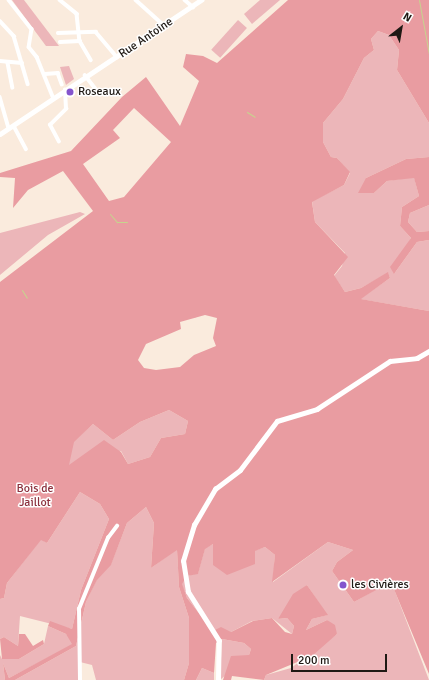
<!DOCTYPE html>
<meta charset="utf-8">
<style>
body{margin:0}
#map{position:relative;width:429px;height:680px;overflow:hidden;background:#faebdd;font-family:Signika,sans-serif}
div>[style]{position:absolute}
.green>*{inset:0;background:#ecb6b9;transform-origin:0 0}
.forest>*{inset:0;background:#e99ca1}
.stream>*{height:1px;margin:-0.5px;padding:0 0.5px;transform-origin:0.5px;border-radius:0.5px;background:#c6d48e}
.minor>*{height:3.5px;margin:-1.75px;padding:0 1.75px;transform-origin:1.75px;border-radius:1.75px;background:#fff}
.tertiary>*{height:4.5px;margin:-2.25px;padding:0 2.25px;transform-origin:2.25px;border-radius:2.25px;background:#fff}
.dots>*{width:11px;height:11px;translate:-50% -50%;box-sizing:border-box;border:2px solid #fff;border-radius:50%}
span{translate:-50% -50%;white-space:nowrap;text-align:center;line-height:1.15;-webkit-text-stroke:3px #fff;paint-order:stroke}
.street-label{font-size:12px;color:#1f1914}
.poi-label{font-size:12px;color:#1f1914}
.left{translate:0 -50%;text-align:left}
.park-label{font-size:12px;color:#8c313e}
.north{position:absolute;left:381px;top:8px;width:40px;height:40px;-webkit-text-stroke:3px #fff;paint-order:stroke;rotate:31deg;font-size:11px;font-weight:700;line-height:16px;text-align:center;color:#1f1914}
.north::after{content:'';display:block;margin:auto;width:14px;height:18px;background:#1f1914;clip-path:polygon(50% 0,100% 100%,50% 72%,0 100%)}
.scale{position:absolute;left:291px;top:654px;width:96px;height:18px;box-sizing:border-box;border:2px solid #1f1914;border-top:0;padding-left:5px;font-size:12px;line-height:14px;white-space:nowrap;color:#1f1914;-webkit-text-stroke:3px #fff;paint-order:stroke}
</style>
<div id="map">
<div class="green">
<i style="clip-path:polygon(12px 0,24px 0,59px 46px,46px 46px)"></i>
<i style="clip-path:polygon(260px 0,280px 0,252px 24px,244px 14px)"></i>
<i style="left:238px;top:20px;width:12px;height:40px;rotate:42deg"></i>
<i style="clip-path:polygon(378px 31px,389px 35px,399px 50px,397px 70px,429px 123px,429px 157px,406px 159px,366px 178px,374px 193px,387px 181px,414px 177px,419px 196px,402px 207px,400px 226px,411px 238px,394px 274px,417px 242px,429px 240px,429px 311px,360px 299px,390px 278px,388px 273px,361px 288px,345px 292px,334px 276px,342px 266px,345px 253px,315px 222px,312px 201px,344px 185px,350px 173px,337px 158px,331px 157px,323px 142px,323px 123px,343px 99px,364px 58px,374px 50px,371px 39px)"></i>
<i style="clip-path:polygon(69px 66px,74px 79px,66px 85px,60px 67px)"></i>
<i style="clip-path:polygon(429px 205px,429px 231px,417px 232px,408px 222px,410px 213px)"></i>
<i style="clip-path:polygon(80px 212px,85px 214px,48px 235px,0 275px,0 233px)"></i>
<i style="clip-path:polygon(169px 410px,188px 421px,185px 434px,161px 438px,150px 457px,128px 464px,121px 451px,68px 466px,73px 442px,93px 424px,113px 440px,140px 422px)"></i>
<i style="clip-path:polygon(80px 492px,100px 504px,109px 519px,81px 590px,72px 629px,20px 616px,18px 646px,4px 637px,0 639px,0 599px,4px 598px,7px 583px,41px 539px,47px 543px)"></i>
<i style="clip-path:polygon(146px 507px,154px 523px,151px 568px,177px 549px,179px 587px,189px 618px,189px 663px,184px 680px,96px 680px,92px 665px,80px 662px,80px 680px,15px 680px,76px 646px,86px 602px,97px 579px,111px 564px,127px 523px)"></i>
<i style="clip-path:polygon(328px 542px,353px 550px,337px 562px,332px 571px,354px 602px,391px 581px,429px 680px,264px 680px,266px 675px,291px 668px,337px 634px,327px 620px,306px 630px,312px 619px,327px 615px,307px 585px,278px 619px,287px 618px,294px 626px,292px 634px,272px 618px,252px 621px,231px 632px,213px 631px,187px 598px,181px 584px,187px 576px,198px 573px,205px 548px,213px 544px,213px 565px,265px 547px,275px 555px,273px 582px)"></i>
<i style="clip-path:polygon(48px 626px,66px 634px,72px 639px,72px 645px,9px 678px,3px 663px,5px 680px,0 680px,0 655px,2px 659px,19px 659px,44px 644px)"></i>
<i style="clip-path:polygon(222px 639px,244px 643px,251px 649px,249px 655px,220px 680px)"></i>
<i style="clip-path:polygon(202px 668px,214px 673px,214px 680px,196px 680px)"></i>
</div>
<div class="forest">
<i style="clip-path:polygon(evenodd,288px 0,429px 0,429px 123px,397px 70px,399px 50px,389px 35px,378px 31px,371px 39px,374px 50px,364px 58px,343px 99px,323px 123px,323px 142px,331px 157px,337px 158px,350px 172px,344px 185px,312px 202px,315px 222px,348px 257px,334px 275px,345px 292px,361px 288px,388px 272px,390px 278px,361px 299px,429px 311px,429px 674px,391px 582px,354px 602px,332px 571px,337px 562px,353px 550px,328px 542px,272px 582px,275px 555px,265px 547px,255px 551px,255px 564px,227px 575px,213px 565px,213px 544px,205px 549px,198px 574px,187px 576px,182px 584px,187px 598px,213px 631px,221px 627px,231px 632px,253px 621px,272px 618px,285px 632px,292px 634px,294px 626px,287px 618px,278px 619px,293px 594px,307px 585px,328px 615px,312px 619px,306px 630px,327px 620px,335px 625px,337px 634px,312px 656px,266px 675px,264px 680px,232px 676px,231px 680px,223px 680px,231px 656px,249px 655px,251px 649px,244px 643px,222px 639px,216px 643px,214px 673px,202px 668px,196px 680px,184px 680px,189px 663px,189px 618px,179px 587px,177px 550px,151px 568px,154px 523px,146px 507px,127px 523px,111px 565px,97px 580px,86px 602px,76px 646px,15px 680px,5px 680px,3px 663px,9px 678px,72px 644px,66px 634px,48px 626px,50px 621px,72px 629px,81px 590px,109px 519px,100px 504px,80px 492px,47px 543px,41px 540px,7px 583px,4px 598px,0 599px,0 282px,93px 211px,63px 171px,28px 190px,13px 208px,15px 178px,0 177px,0 173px,71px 151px,122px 97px,146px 77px,180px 126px,199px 81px,183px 67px,186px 54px,203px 56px,217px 63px,288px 0,134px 108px,171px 142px,124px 197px,109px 201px,83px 164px,120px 138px,113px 130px,134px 108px,288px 0,205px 315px,217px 318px,213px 338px,216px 346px,194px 355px,180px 367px,156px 370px,144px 368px,138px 360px,146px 344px,181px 329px,180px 322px,205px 315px,288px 0,169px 410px,188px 421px,185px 434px,161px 438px,150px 457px,128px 464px,121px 452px,104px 440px,69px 465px,74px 442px,93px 424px,113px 440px,140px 422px,169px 410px)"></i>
<i style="clip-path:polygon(429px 157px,429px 205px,410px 213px,408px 222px,417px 232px,429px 231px,429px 240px,417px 242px,394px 274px,390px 267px,411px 238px,400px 226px,402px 207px,419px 196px,414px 178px,387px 181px,374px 193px,358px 193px,366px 178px,406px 159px)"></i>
<i style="clip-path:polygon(19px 634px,25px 634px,33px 646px,43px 640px,44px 644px,19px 659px,2px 659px,0 639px,4px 637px,18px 646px)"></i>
</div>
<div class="stream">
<i style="left:419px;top:0;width:55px;rotate:79.5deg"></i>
<i style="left:247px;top:112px;width:9px;rotate:32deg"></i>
<i style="left:110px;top:214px;width:11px;rotate:49deg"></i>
<i style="left:117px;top:222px;width:10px"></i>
<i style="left:22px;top:290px;width:9px;rotate:58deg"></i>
</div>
<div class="minor">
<i style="left:9px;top:0;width:37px;rotate:52deg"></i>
<i style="left:32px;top:29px;width:18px;rotate:99deg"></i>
<i style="left:29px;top:47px;width:13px;rotate:51deg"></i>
<i style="left:37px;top:57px;width:45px;rotate:68deg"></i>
<i style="left:60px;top:0;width:22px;rotate:39deg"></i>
<i style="left:77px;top:14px;width:27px;rotate:84deg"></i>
<i style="left:80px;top:41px;width:22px;rotate:60deg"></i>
<i style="left:136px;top:0;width:38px;rotate:42deg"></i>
<i style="left:185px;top:0;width:11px;rotate:41deg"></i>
<i style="left:0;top:21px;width:21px;rotate:47deg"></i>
<i style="left:14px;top:36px;width:50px;rotate:73.7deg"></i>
<i style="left:58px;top:33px;width:38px;rotate:-2deg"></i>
<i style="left:96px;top:32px;width:33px;rotate:50deg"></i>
<i style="left:60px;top:42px;width:20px;rotate:-3deg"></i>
<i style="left:0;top:61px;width:22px;rotate:5deg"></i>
<i style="left:8px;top:63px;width:25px;rotate:79deg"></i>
<i style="left:45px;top:74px;width:13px;rotate:-4deg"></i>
<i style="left:58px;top:73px;width:12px;rotate:70deg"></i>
<i style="left:85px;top:75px;width:18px;rotate:52deg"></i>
<i style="left:0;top:97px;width:33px;rotate:74deg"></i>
<i style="left:14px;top:126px;width:26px;rotate:62deg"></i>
<i style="left:59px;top:142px;width:19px;rotate:-118deg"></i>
<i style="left:50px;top:125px;width:23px;rotate:-45deg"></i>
<i style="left:66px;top:109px;width:19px;rotate:-93deg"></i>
<i style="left:80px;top:680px;width:71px;rotate:-90.8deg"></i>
<i style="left:79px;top:609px;width:77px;rotate:-67.8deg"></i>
<i style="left:108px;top:538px;width:15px;rotate:-53deg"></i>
</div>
<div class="tertiary">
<i style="left:0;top:134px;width:242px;rotate:-33.7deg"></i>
<i style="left:218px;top:680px;width:39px;rotate:-89deg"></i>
<i style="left:219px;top:641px;width:58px;rotate:-122.3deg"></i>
<i style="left:188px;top:592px;width:31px;rotate:-99deg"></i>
<i style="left:183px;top:561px;width:38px;rotate:-73deg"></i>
<i style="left:194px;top:525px;width:42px;rotate:-59.7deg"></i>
<i style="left:215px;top:489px;width:31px;rotate:-37deg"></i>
<i style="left:240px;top:470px;width:61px;rotate:-52.9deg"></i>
<i style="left:277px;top:421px;width:42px;rotate:-16.7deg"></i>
<i style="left:317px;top:409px;width:87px;rotate:-33.3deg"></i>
<i style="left:390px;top:361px;width:27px;rotate:-6deg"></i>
<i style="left:417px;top:358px;width:14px;rotate:-30deg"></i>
</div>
<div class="dots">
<i style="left:70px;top:92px;background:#8454cd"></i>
<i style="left:343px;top:585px;background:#8454cd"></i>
</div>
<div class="street-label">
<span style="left:146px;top:38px;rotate:-34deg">Rue Antoine</span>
</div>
<div class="poi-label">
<span class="left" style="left:78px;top:92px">Roseaux</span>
<span class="left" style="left:351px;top:585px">les Civières</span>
</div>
<div class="park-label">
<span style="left:35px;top:496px">Bois de<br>Jaillot</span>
</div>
<div class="north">N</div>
<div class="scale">200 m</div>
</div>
